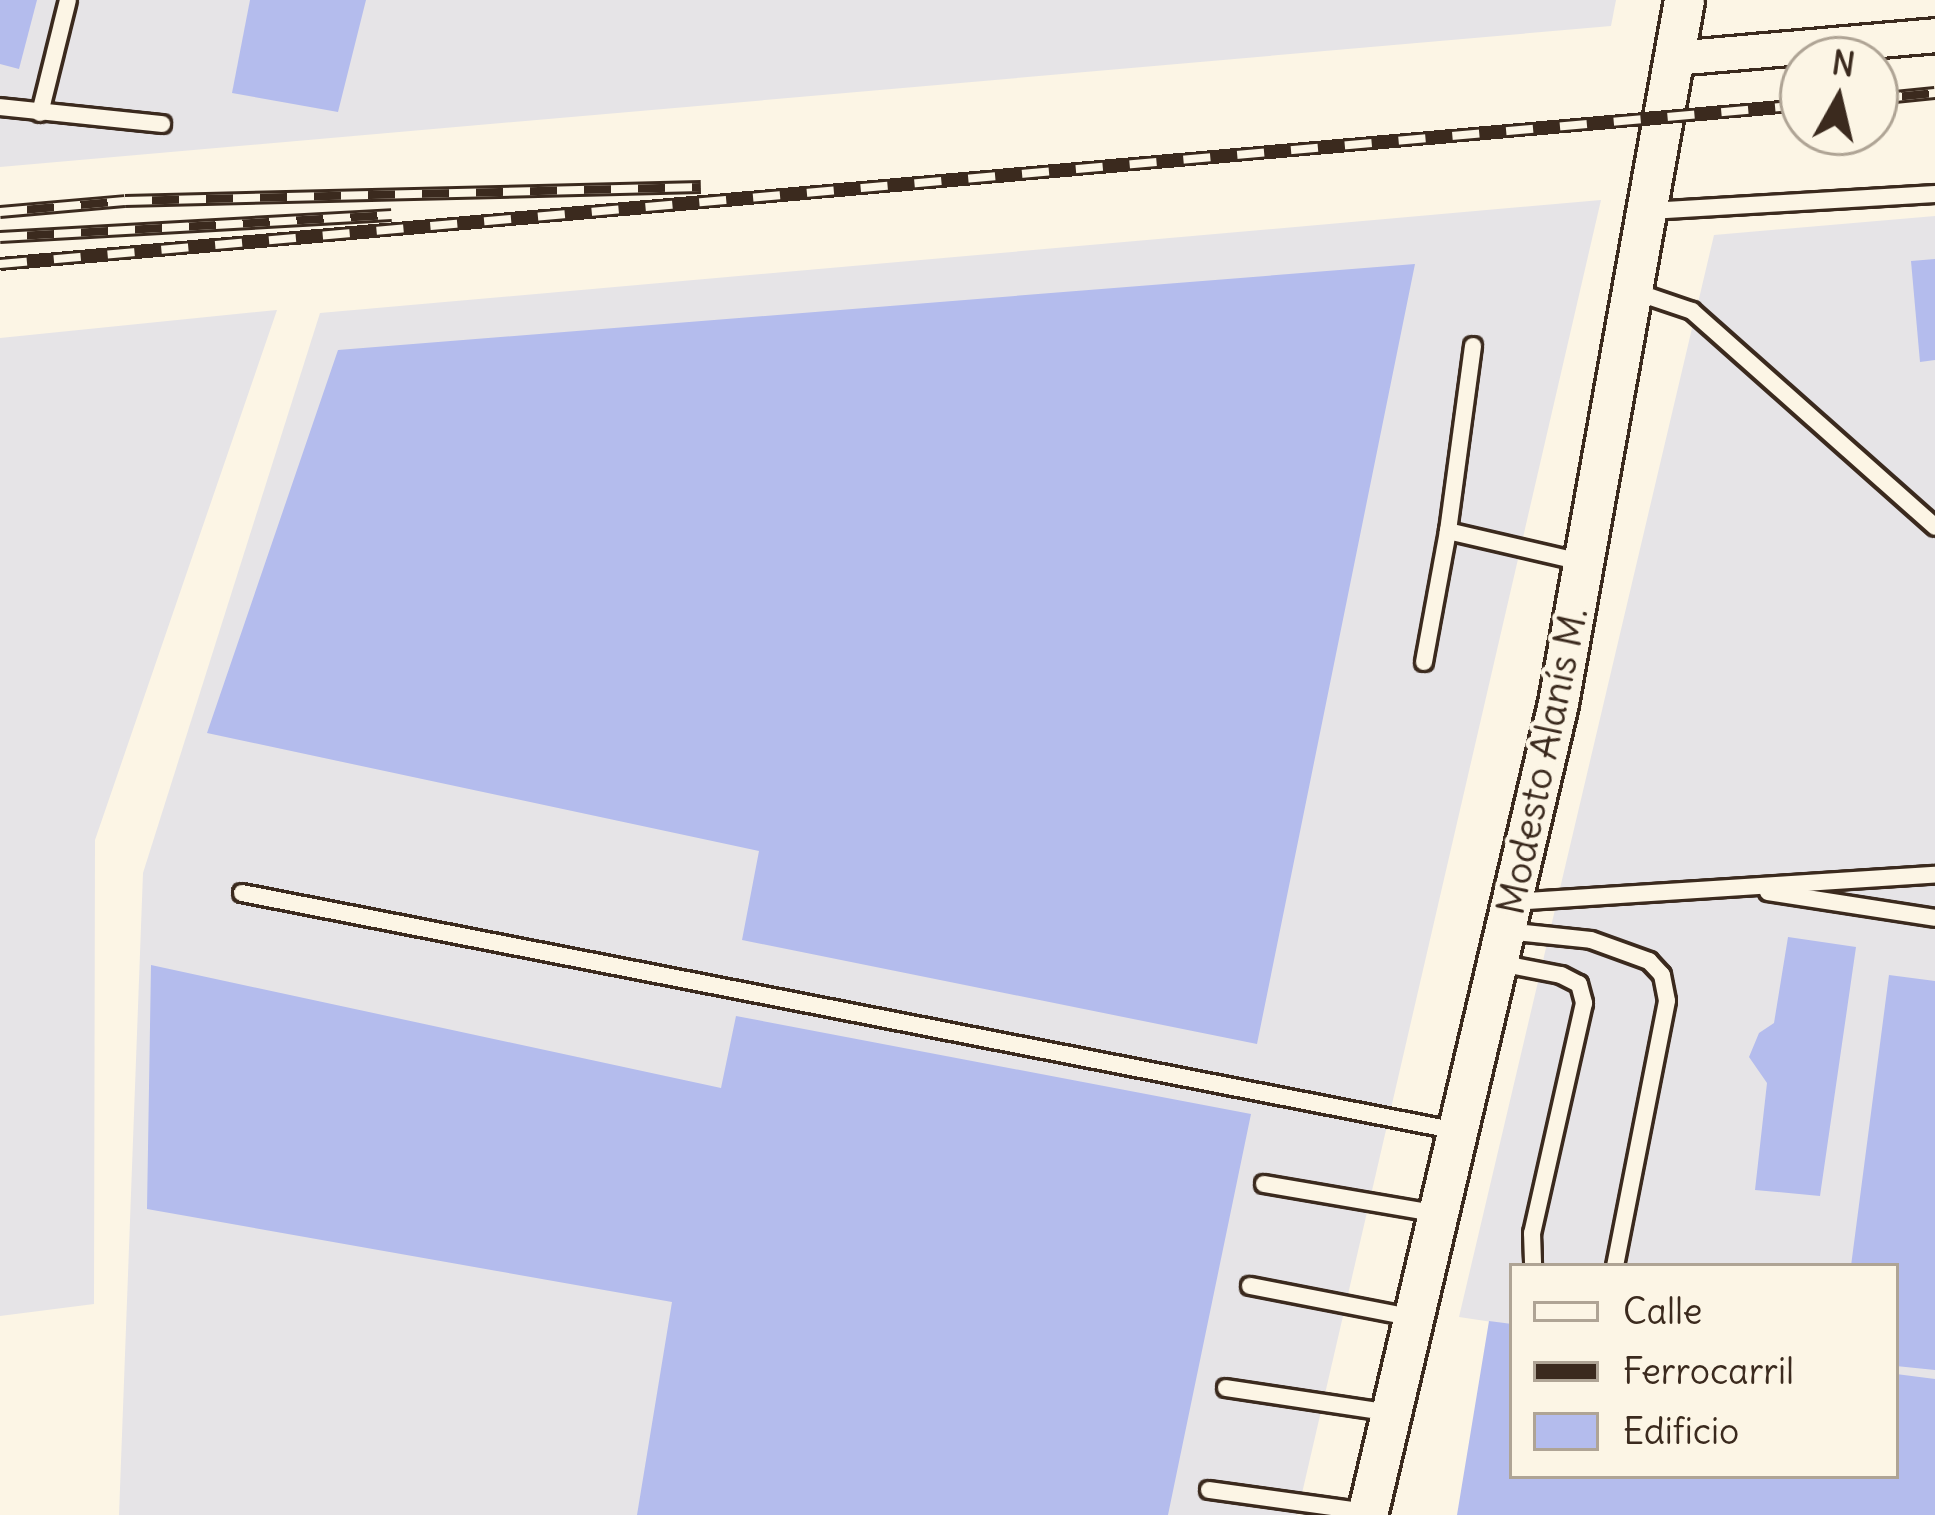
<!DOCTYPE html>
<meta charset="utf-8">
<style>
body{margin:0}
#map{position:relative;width:1935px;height:1515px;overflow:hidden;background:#fcf5e5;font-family:Delius,sans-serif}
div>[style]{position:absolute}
.built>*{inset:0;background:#e6e4e7}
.building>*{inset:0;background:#b4bced}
.roads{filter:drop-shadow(3px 0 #3b2a1e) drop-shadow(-3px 0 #3b2a1e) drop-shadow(0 3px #3b2a1e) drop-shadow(0 -3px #3b2a1e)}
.service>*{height:16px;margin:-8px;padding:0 8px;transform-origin:8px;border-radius:8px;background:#fcf5e5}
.minor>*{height:33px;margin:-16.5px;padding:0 16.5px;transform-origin:16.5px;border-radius:16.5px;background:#fcf5e5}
.tertiary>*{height:39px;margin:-19.5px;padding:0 19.5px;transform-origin:19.5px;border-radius:19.5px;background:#fcf5e5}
.rail>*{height:14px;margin-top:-7px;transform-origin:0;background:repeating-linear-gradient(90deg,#fcf5e5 0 27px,#3b2a1e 0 54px);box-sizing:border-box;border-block:3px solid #3b2a1e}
span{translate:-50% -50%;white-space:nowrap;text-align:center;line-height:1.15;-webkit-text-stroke:9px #fcf5e5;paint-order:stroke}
.street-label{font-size:39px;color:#3b2a1e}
.legend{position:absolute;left:1509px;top:1263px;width:390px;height:216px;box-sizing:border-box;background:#fcf5e5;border:3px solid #afa495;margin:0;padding:15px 21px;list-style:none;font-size:36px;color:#3b2a1e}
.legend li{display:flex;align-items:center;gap:24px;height:60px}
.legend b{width:60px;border:3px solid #afa495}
.north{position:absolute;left:1779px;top:36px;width:120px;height:120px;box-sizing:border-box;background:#fcf5e5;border:3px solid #afa495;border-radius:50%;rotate:8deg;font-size:33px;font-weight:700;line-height:48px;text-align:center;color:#3b2a1e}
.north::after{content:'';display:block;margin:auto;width:42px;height:54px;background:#3b2a1e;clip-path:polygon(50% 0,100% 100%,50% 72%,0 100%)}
</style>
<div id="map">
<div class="built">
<i style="clip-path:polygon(0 0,1616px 0,1611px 26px,0 167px)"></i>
<i style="clip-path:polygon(1601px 200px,1297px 1515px,119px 1515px,143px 873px,320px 313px)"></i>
<i style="clip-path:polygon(1935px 216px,1935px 1386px,1896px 1381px,1896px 1266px,1512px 1266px,1512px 1325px,1459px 1317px,1714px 235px)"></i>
<i style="clip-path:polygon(277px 310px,95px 840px,94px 1304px,0 1316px,0 338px)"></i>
</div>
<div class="building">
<i style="clip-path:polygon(0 0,37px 0,19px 69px,0 64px)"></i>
<i style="clip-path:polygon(250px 0,366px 0,338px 112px,232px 93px)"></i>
<i style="clip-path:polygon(1935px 259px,1935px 360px,1920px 362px,1911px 261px)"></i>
<i style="clip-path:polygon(1415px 264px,1257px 1044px,742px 940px,759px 851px,207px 733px,338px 350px)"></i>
<i style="clip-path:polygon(1788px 937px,1856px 947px,1820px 1196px,1755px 1190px,1767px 1083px,1749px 1057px,1759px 1033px,1774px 1023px)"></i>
<i style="clip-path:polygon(151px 965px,721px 1088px,736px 1016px,1251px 1114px,1168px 1515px,637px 1515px,672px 1302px,147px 1209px)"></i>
<i style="clip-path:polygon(1889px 975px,1935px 981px,1935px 1370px,1896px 1366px,1896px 1266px,1851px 1266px)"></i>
<i style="clip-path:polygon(1489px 1321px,1512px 1324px,1512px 1476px,1896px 1476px,1896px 1374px,1935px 1379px,1935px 1515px,1457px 1515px)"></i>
</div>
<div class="roads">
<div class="service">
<i style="left:0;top:107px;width:163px;rotate:6deg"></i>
<i style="left:40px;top:113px;width:116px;rotate:-76.1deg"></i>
<i style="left:1649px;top:211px;width:287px;rotate:-3.4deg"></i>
<i style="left:1636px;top:292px;width:59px;rotate:18.7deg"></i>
<i style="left:1692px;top:311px;width:325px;rotate:41.6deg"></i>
<i style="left:1473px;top:346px;width:187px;rotate:97.7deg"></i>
<i style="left:1448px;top:531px;width:141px;rotate:13.1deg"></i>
<i style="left:1424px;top:662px;width:133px;rotate:-79.6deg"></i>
<i style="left:1768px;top:892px;width:169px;rotate:8.8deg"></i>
<i style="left:242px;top:893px;width:1238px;rotate:11.08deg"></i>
<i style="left:1512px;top:902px;width:424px;rotate:-3.7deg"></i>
<i style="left:1506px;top:931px;width:85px;rotate:6deg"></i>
<i style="left:1591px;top:940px;width:62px;rotate:19.9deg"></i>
<i style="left:1649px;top:961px;width:19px;rotate:47deg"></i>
<i style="left:1662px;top:975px;width:26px;rotate:79deg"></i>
<i style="left:1667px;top:1001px;width:270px;rotate:101.1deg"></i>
<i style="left:1499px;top:963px;width:63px;rotate:11deg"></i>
<i style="left:1561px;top:975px;width:20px;rotate:27deg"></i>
<i style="left:1579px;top:984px;width:20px;rotate:75deg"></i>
<i style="left:1584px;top:1003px;width:236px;rotate:102.7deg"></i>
<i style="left:1532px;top:1233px;width:33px;rotate:88deg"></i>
<i style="left:1264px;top:1184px;width:178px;rotate:9.7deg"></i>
<i style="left:1250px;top:1286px;width:167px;rotate:11deg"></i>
<i style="left:1226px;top:1388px;width:167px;rotate:8.6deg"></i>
<i style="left:1209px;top:1490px;width:160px;rotate:7.9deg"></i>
</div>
<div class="minor">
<i style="left:1674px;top:58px;width:262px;rotate:-5deg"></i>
</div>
<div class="tertiary">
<i style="left:1367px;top:1515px;width:834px;rotate:-76.76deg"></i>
<i style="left:1558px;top:703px;width:714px;rotate:-79.84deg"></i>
</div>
</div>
<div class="rail">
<i style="left:1875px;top:99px;width:60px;rotate:-5.7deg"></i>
<i style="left:0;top:212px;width:125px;rotate:-5deg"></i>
<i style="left:125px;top:201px;width:576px;rotate:-1.39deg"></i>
<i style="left:0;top:237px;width:392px;rotate:-3.2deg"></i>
<i style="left:0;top:264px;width:1810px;rotate:-5.04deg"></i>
</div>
<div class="street-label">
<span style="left:1543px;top:761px;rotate:-78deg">Modesto Alanís M.</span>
</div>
<ul class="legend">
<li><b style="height:15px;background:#fcf5e5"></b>Calle</li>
<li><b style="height:15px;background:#3b2a1e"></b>Ferrocarril</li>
<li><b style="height:33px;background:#b4bced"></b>Edificio</li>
</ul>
<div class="north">N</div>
</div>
